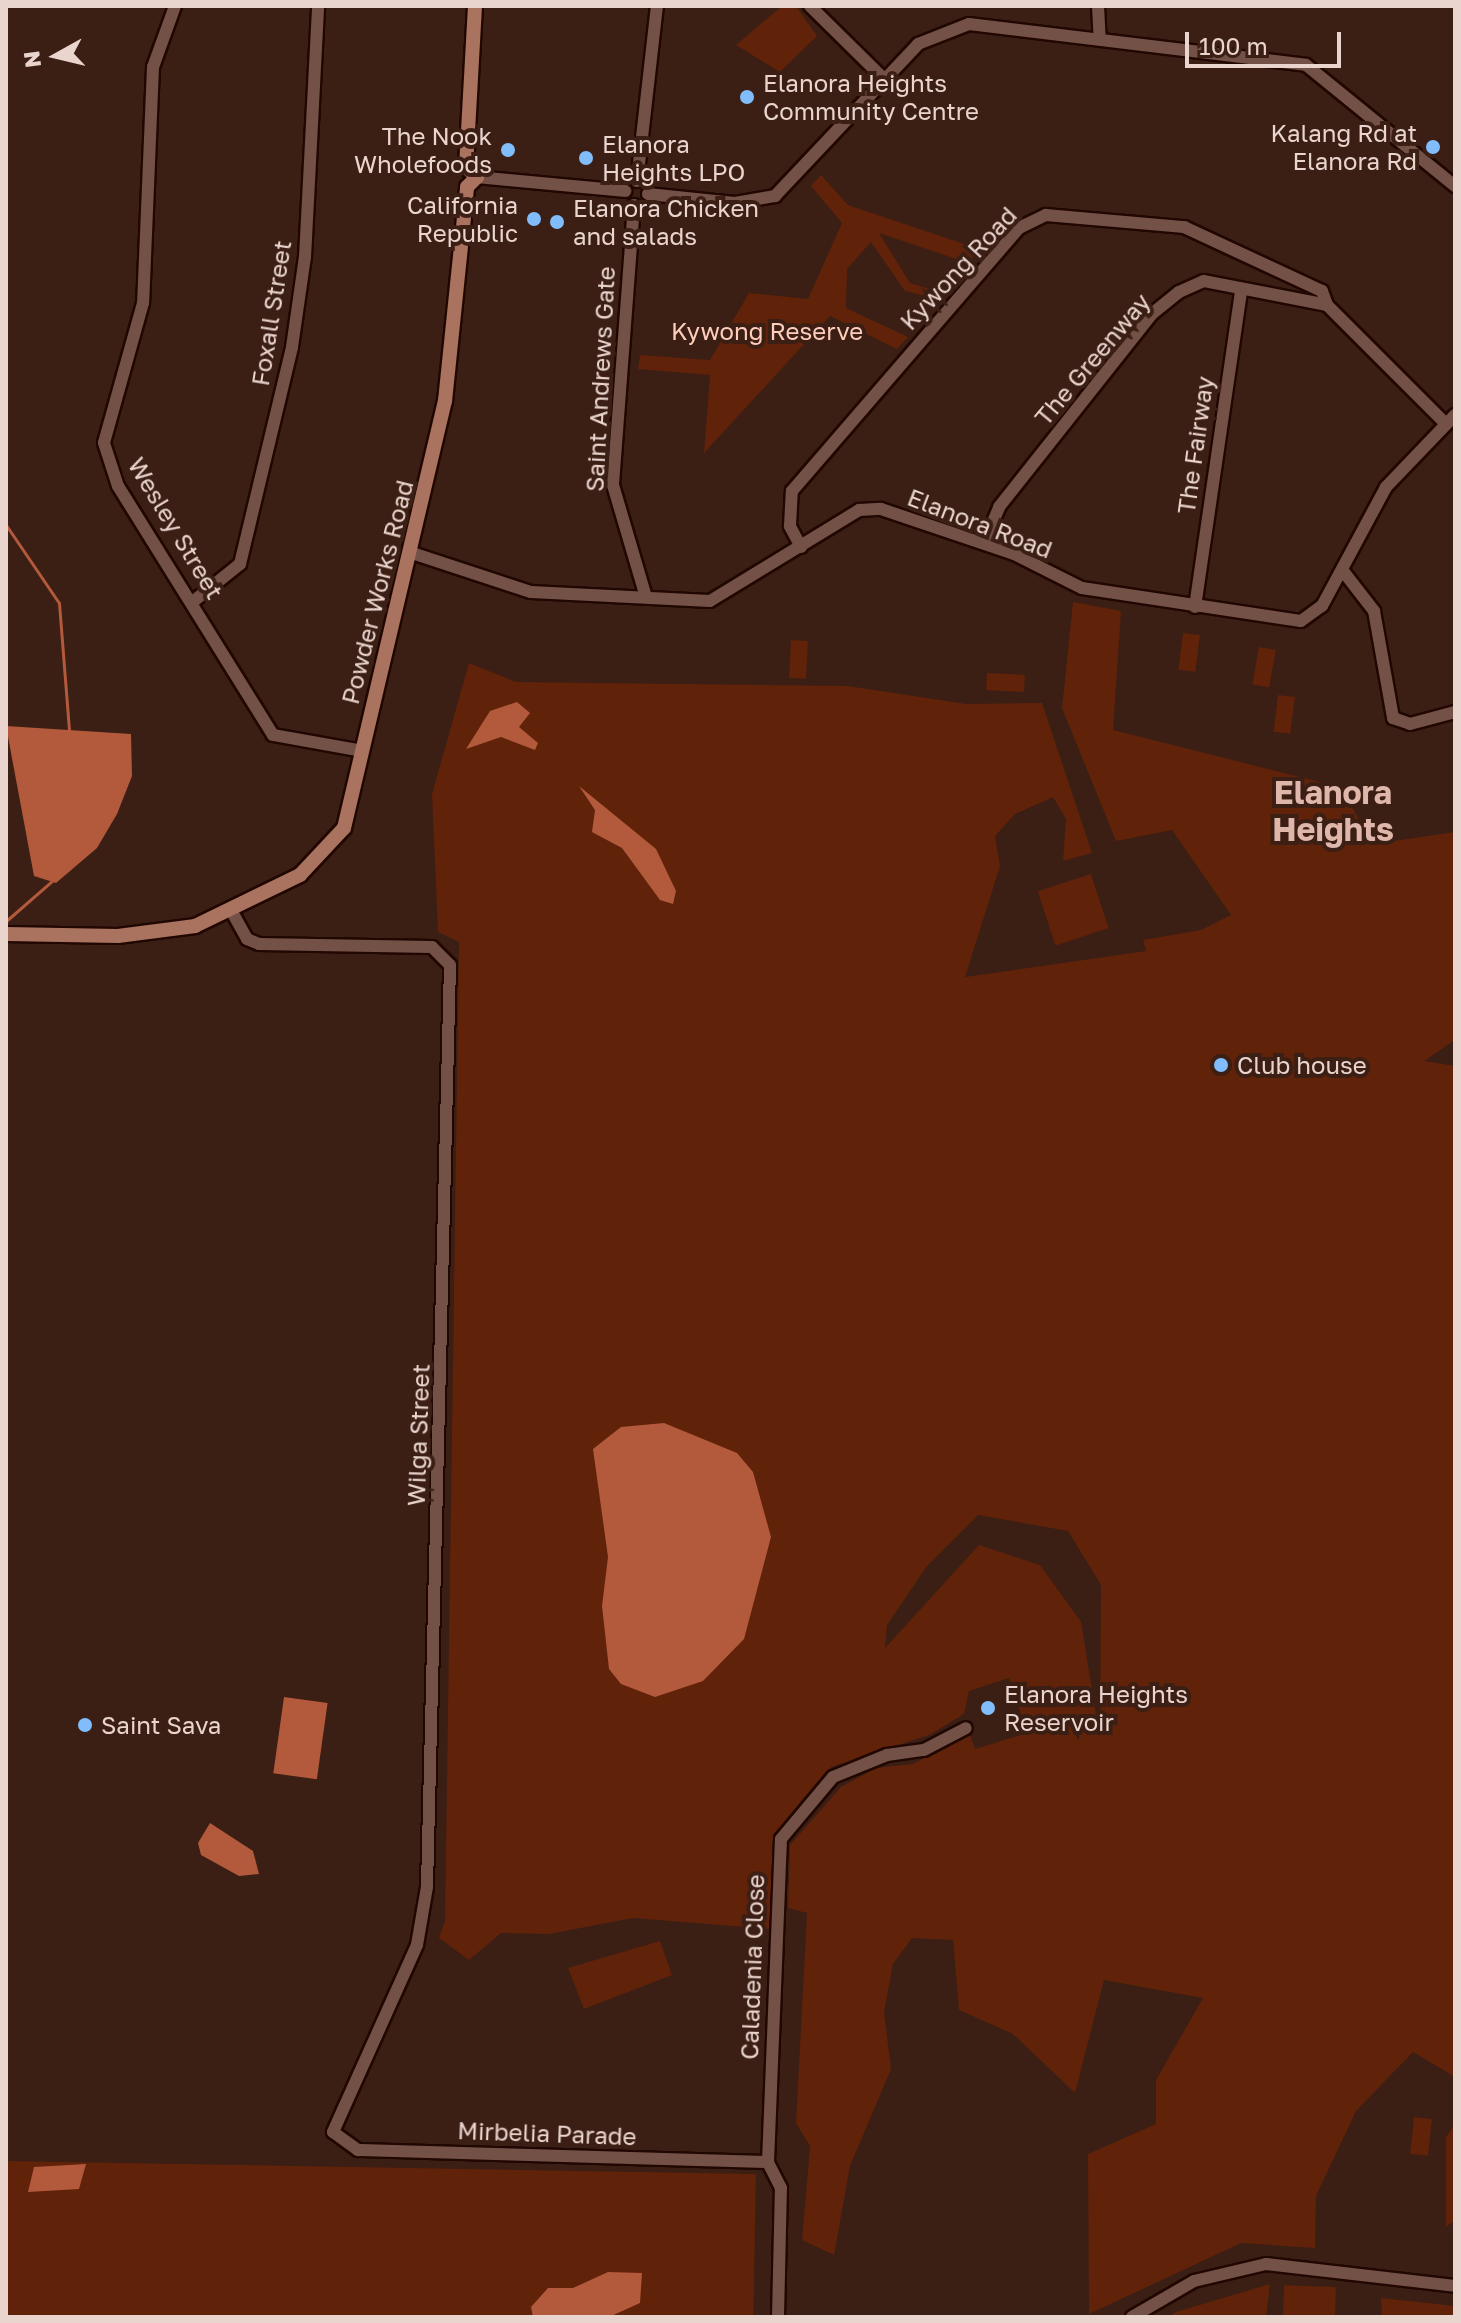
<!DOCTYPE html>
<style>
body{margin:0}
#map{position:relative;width:1461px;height:2323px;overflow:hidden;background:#3b1e14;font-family:"Golos Text",sans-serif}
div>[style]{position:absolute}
.green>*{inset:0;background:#602209;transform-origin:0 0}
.water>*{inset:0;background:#b25a3b;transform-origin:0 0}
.stream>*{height:3px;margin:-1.5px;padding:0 1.5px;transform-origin:1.5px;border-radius:1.5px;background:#b25a3b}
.roads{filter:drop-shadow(2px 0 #210701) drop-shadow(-2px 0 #210701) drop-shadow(0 2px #210701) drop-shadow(0 -2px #210701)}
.minor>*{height:12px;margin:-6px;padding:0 6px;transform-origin:6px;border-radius:6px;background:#735146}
.major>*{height:14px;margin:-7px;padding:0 7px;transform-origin:7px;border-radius:7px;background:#a97360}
.dots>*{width:22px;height:22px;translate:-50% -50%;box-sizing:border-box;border:4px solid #3b1e14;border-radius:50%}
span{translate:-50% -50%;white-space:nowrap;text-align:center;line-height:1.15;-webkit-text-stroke:8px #3b1e14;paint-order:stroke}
.poi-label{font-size:24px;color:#e9d5ce}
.left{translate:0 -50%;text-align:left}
.right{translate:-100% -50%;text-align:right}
.street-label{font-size:24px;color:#e9d5ce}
.park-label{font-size:24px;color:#fecdbc}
.district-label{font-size:32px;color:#dfb7aa;font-weight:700}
.frame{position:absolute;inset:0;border:8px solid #e9d5ce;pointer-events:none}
.north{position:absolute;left:16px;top:16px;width:80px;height:80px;-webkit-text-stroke:6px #3b1e14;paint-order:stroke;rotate:262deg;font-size:22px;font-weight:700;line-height:32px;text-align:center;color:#e9d5ce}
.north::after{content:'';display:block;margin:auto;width:28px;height:36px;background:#e9d5ce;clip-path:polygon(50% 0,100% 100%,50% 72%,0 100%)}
.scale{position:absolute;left:1185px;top:32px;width:156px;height:36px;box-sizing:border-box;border:4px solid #e9d5ce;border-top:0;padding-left:10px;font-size:24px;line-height:28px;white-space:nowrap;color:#e9d5ce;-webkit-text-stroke:6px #3b1e14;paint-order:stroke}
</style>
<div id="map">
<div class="green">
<i style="clip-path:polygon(782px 6px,796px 6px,817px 36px,780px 72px,736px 45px)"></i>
<i style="clip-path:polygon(821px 175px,848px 205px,979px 249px,968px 263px,879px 233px,910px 283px,943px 293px,938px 299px,905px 291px,871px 242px,847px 269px,846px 308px,908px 337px,897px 349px,830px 316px,704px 453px,710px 375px,638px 369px,640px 355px,710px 360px,749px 293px,808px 299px,842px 223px,811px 186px)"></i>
<i style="clip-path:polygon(evenodd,1073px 602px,1121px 611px,1113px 730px,1340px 787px,1373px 844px,1455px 832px,1455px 1040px,1424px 1061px,1455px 1066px,1455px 2077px,1413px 2052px,1356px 2111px,1316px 2196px,1315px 2248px,1241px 2243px,1089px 2314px,1088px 2154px,1156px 2124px,1156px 2080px,1203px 1998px,1104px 1980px,1075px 2093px,1013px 2034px,959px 2010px,953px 1940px,912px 1938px,893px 1964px,884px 2012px,891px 2069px,850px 2166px,834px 2255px,802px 2240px,810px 2146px,796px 2123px,807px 1913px,788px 1908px,790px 1845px,841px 1787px,876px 1768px,913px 1764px,970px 1735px,975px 1749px,1027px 1733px,1009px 1678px,969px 1691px,964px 1714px,929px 1735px,831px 1767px,774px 1835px,770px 1929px,633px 1918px,549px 1934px,501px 1933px,469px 1960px,439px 1938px,445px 1921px,459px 942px,438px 932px,432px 794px,469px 663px,516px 682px,848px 686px,966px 704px,1042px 703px,1092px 853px,1063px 861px,1066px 819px,1053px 797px,1015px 814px,995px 836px,1000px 866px,965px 977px,1146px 951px,1143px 940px,1201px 930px,1231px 915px,1172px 830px,1116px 841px,1062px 708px,1073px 602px,978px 1515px,1068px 1531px,1101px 1585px,1100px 1739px,1081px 1622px,1040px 1565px,979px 1545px,885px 1648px,887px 1625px,927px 1566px,978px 1515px)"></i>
<i style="left:1183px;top:633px;width:17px;height:37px;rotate:7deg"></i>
<i style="left:791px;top:640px;width:17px;height:38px;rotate:3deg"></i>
<i style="left:1259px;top:647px;width:17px;height:38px;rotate:10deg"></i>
<i style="left:987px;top:673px;width:38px;height:17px;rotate:3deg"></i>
<i style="left:1278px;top:695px;width:17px;height:37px;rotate:7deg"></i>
<i style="left:1091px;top:874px;width:57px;height:56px;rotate:72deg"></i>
<i style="clip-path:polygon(660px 1941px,672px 1975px,584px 2009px,568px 1968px)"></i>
<i style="left:1414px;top:2117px;width:18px;height:37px;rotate:6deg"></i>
<i style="clip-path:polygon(1455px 2124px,1455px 2220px,1446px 2227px,1446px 2137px)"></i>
<i style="left:6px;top:2161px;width:750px;height:156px;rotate:1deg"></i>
<i style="clip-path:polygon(1270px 2284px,1266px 2317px,1169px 2317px,1176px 2312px)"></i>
<i style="left:1336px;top:2287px;width:30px;height:52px;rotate:92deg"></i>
<i style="clip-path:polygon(1381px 2298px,1455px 2306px,1455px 2317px,1382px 2317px)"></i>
</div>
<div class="water">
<i style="clip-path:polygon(517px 702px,530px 713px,519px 727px,538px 743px,535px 750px,501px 737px,466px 749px,490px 711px)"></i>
<i style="clip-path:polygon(6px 726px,131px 734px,132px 776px,117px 814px,97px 848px,56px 883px,34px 876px)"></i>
<i style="clip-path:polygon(579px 786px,656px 849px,676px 891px,673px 904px,660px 900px,622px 848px,592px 832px,595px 810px)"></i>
<i style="clip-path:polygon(664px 1423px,737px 1453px,753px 1472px,771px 1537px,744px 1639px,703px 1681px,655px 1697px,621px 1684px,609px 1669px,602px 1606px,608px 1557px,593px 1449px,621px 1427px)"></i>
<i style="left:284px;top:1697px;width:44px;height:77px;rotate:8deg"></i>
<i style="clip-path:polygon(210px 1823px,253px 1851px,259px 1874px,239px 1876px,201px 1855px,198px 1843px)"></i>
<i style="clip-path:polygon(86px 2164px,79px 2189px,28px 2192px,34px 2167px)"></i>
<i style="clip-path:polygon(608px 2272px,642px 2273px,640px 2303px,609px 2317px,533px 2317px,531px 2307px,548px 2288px,573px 2288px)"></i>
</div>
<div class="stream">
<i style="left:6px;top:525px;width:94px;rotate:55.8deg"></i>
<i style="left:59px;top:603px;width:127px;rotate:85.5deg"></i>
<i style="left:6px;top:921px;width:61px;rotate:-41deg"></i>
</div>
<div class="roads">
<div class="minor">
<i style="left:175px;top:6px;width:65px;rotate:109.8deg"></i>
<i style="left:153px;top:67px;width:236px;rotate:92.4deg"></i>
<i style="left:143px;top:303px;width:145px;rotate:105.6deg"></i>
<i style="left:104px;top:443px;width:45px;rotate:72deg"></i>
<i style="left:118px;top:486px;width:293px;rotate:58.1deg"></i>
<i style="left:273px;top:735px;width:91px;rotate:10.1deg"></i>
<i style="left:810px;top:6px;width:105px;rotate:44.6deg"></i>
<i style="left:1098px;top:6px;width:33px;rotate:87deg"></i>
<i style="left:477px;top:177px;width:149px;rotate:5.4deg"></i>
<i style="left:637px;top:181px;width:176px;rotate:-83.5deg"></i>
<i style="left:648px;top:194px;width:87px;rotate:5.9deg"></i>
<i style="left:735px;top:203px;width:41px;rotate:-9.9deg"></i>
<i style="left:775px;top:196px;width:209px;rotate:-46.7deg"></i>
<i style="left:918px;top:44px;width:55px;rotate:-21.4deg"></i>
<i style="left:969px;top:24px;width:339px;rotate:6.9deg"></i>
<i style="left:1306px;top:65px;width:192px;rotate:39.1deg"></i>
<i style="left:634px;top:205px;width:281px;rotate:94.3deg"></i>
<i style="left:613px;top:485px;width:117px;rotate:73.6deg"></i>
<i style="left:984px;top:543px;width:39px;rotate:-67deg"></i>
<i style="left:999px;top:507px;width:248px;rotate:-51.6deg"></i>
<i style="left:1153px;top:313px;width:33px;rotate:-39deg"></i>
<i style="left:1179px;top:292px;width:27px;rotate:-24deg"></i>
<i style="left:1204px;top:281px;width:125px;rotate:11deg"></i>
<i style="left:801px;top:547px;width:24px;rotate:-118deg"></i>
<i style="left:790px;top:526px;width:35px;rotate:-87deg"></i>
<i style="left:792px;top:491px;width:347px;rotate:-49.2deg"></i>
<i style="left:1019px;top:228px;width:30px;rotate:-26deg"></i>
<i style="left:1046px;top:215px;width:139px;rotate:5deg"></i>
<i style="left:1184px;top:227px;width:152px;rotate:24.9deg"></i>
<i style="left:1322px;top:291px;width:15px;rotate:70deg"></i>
<i style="left:1327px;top:305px;width:168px;rotate:45deg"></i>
<i style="left:409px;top:552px;width:128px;rotate:18.2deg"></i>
<i style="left:531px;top:592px;width:179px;rotate:2.9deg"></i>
<i style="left:710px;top:601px;width:175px;rotate:-31.4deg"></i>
<i style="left:859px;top:510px;width:22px;rotate:-3deg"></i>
<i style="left:881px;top:509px;width:140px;rotate:18.7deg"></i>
<i style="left:1014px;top:554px;width:76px;rotate:26.6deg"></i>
<i style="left:1082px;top:588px;width:221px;rotate:8.6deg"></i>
<i style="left:1301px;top:621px;width:26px;rotate:-36deg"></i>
<i style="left:1322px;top:606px;width:135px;rotate:-61.7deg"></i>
<i style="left:1386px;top:487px;width:100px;rotate:-46.2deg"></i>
<i style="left:1343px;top:571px;width:51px;rotate:52.2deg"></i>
<i style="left:1374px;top:611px;width:109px;rotate:79.9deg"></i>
<i style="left:1393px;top:718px;width:18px;rotate:19deg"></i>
<i style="left:1410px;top:724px;width:47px;rotate:-14.9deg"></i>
<i style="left:195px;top:600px;width:58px;rotate:-38.7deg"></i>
<i style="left:240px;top:564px;width:223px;rotate:-76.5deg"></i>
<i style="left:292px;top:347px;width:91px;rotate:-81.8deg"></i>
<i style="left:305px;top:257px;width:251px;rotate:-87deg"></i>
<i style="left:1195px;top:607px;width:320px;rotate:-81.7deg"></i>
<i style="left:231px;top:910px;width:33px;rotate:61deg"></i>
<i style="left:247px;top:939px;width:13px;rotate:23deg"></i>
<i style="left:259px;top:944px;width:173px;rotate:1deg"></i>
<i style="left:432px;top:947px;width:25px;rotate:45deg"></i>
<i style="left:450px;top:965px;width:922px;rotate:91.43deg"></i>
<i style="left:427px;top:1887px;width:59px;rotate:99.8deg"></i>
<i style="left:417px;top:1945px;width:205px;rotate:114.2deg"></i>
<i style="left:333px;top:2132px;width:31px;rotate:36deg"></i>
<i style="left:358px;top:2150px;width:410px;rotate:1.7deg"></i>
<i style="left:778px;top:2317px;width:129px;rotate:-88.7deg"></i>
<i style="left:781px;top:2188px;width:29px;rotate:-117deg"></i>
<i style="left:768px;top:2162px;width:323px;rotate:-87.7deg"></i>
<i style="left:781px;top:1839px;width:81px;rotate:-50deg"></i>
<i style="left:833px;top:1777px;width:58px;rotate:-22.2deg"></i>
<i style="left:887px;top:1755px;width:37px;rotate:-8deg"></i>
<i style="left:924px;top:1750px;width:47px;rotate:-27.6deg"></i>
<i style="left:1132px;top:2317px;width:72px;rotate:-30.1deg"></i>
<i style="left:1194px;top:2281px;width:74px;rotate:-13.3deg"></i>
<i style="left:1266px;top:2264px;width:190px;rotate:6.6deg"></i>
</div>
<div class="major">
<i style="left:466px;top:167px;width:161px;rotate:-86.8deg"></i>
<i style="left:466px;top:167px;width:15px;rotate:42deg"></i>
<i style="left:477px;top:177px;width:14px;rotate:135deg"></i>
<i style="left:6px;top:934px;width:112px;rotate:1deg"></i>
<i style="left:118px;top:936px;width:78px;rotate:-7.4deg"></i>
<i style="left:195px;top:926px;width:117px;rotate:-25.9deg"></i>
<i style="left:300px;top:875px;width:64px;rotate:-46.9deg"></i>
<i style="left:344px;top:828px;width:439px;rotate:-76.7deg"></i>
<i style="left:445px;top:401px;width:215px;rotate:-84.1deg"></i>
</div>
</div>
<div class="dots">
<i style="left:747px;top:97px;background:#80bdfa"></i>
<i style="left:1433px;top:147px;background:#80bdfa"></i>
<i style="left:508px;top:150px;background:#80bdfa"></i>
<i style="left:586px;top:158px;background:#80bdfa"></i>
<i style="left:534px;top:219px;background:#80bdfa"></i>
<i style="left:557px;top:222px;background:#80bdfa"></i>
<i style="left:1221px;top:1065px;background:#80bdfa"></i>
<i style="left:988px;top:1708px;background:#80bdfa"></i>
<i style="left:85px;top:1725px;background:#80bdfa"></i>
</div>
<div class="poi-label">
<span class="left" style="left:763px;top:97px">Elanora Heights<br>Community Centre</span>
<span class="right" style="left:1417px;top:147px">Kalang Rd at<br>Elanora Rd</span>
<span class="right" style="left:492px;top:150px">The Nook<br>Wholefoods</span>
<span class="left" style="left:602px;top:158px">Elanora<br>Heights LPO</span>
<span class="right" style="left:518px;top:219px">California<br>Republic</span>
<span class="left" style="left:573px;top:222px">Elanora Chicken<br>and salads</span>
<span class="left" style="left:1237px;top:1065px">Club house</span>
<span class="left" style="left:1004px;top:1708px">Elanora Heights<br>Reservoir</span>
<span class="left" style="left:101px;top:1725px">Saint Sava</span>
</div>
<div class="street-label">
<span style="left:958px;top:268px;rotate:-47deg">Kywong Road</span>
<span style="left:271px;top:313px;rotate:-81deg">Foxall Street</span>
<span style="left:1092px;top:359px;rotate:-50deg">The Greenway</span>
<span style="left:600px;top:379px;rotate:-87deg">Saint Andrews Gate</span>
<span style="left:1195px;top:445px;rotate:-82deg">The Fairway</span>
<span style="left:980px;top:523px;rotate:21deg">Elanora Road</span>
<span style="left:176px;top:528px;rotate:59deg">Wesley Street</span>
<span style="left:377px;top:592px;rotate:-76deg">Powder Works Road</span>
<span style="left:418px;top:1435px;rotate:-88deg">Wilga Street</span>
<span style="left:752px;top:1967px;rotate:-88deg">Caladenia Close</span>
<span style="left:547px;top:2133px;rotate:2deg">Mirbelia Parade</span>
</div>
<div class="park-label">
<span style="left:767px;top:331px">Kywong Reserve</span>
</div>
<div class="district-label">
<span style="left:1333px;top:811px">Elanora<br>Heights</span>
</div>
<div class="frame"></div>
<div class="north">N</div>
<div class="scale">100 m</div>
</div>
